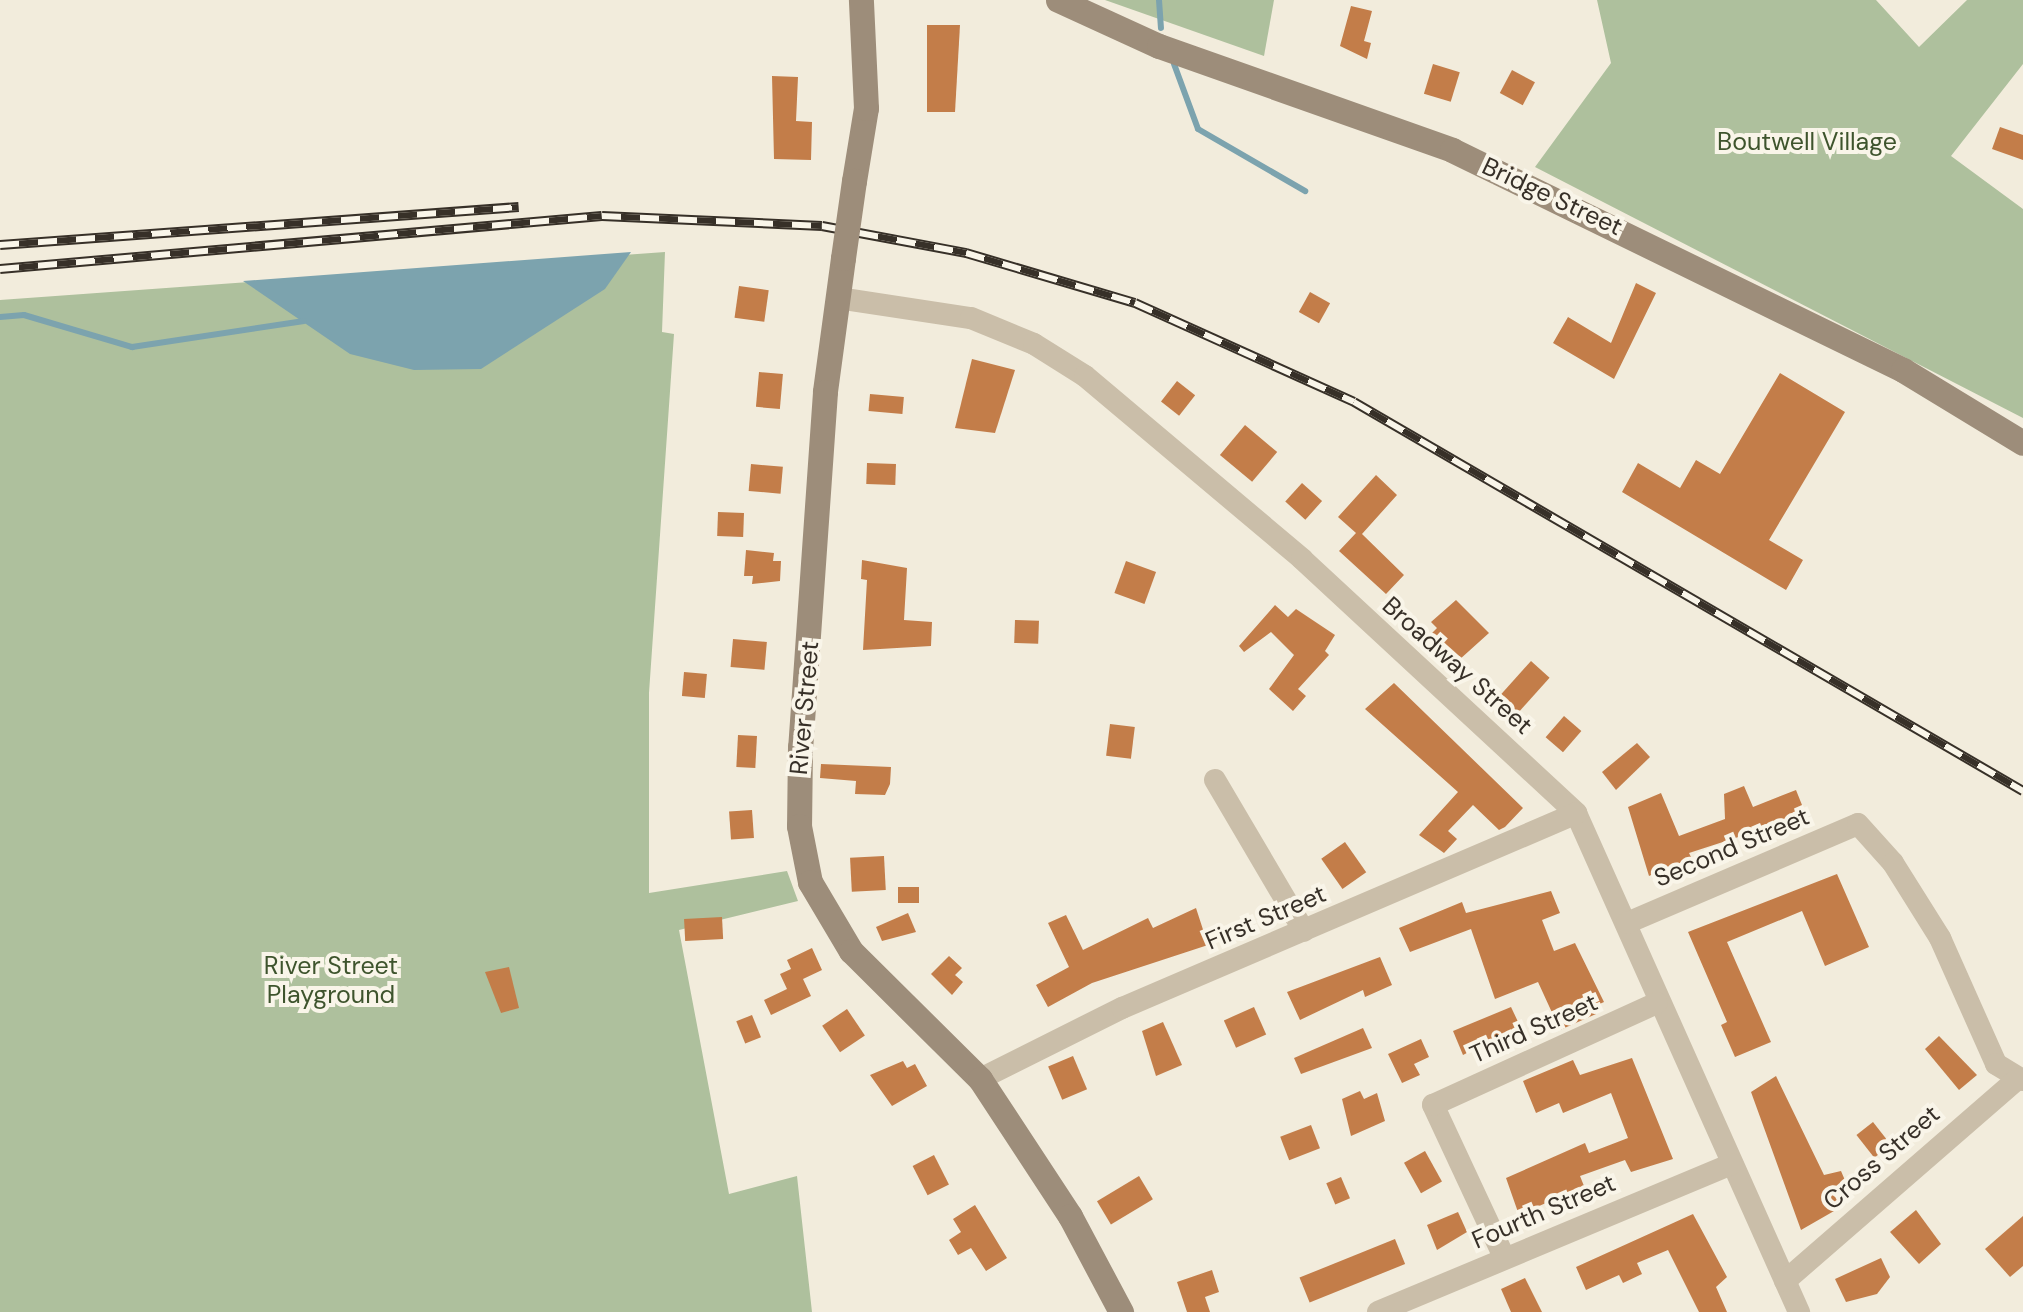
<!DOCTYPE html>
<style>
body{margin:0}
#map{position:relative;width:2023px;height:1312px;overflow:hidden;background:#f2ecdc;font-family:"DM Sans",sans-serif}
div>[style]{position:absolute}
.green>*{inset:0;background:#aec09d}
.water>*{inset:0;background:#7ca3ae}
.stream>*{height:6px;margin:-3px;padding:0 3px;transform-origin:3px;border-radius:3px;background:#7ca3ae}
.building>*{inset:0;background:#c37d49;transform-origin:0 0}
.street>*{height:22px;margin:-11px;padding:0 11px;transform-origin:11px;border-radius:11px;background:#cabea9}
.secondary>*{height:25px;margin:-12.5px;padding:0 12.5px;transform-origin:12.5px;border-radius:12.5px;background:#9d8d7a}
.rail>*{height:10px;margin-top:-5px;transform-origin:0;background:repeating-linear-gradient(90deg,#f9f5e9 0 19px,#373028 0 38px);box-sizing:border-box;border-block:2px solid #373028}
.secondary-bridge>*{height:25px;margin:-12.5px;padding:0 12.5px;transform-origin:12.5px;border-radius:12.5px;background:#9d8d7a}
span{translate:-50% -50%;white-space:nowrap;text-align:center;line-height:1.15;-webkit-text-stroke:8px #f9f5e9;paint-order:stroke}
.park-label{font-size:25px;color:#3e542d}
.street-label{font-size:25px;color:#373028}
</style>
<div id="map">
<div class="green">
<i style="clip-path:polygon(1105px 0,1274px 0,1264px 56px)"></i>
<i style="clip-path:polygon(1597px 0,1876px 0,1919px 47px,1967px 0,2023px 0,2023px 64px,1951px 156px,2023px 209px,2023px 418px,1535px 167px,1611px 63px)"></i>
<i style="clip-path:polygon(665px 252px,662px 332px,674px 334px,649px 693px,649px 893px,787px 871px,798px 901px,679px 930px,729px 1194px,797px 1176px,812px 1312px,0 1312px,0 300px)"></i>
</div>
<div class="water">
<i style="clip-path:polygon(631px 252px,605px 289px,481px 369px,414px 370px,350px 354px,243px 281px)"></i>
</div>
<div class="stream">
<i style="left:1159px;top:0;width:28px;rotate:86deg"></i>
<i style="left:1174px;top:64px;width:69px;rotate:69.7deg"></i>
<i style="left:1198px;top:129px;width:124px;rotate:30.1deg"></i>
<i style="left:0;top:317px;width:24px;rotate:-5deg"></i>
<i style="left:24px;top:315px;width:113px;rotate:16.5deg"></i>
<i style="left:132px;top:347px;width:174px;rotate:-8.6deg"></i>
</div>
<div class="building">
<i style="clip-path:polygon(1351px 6px,1372px 11px,1364px 41px,1371px 43px,1367px 59px,1340px 46px)"></i>
<i style="clip-path:polygon(927px 25px,960px 25px,955px 112px,927px 112px)"></i>
<i style="left:1433px;top:64px;width:28px;height:31px;rotate:17deg"></i>
<i style="left:1512px;top:70px;width:26px;height:26px;rotate:28deg"></i>
<i style="clip-path:polygon(772px 76px,798px 77px,796px 121px,812px 122px,811px 160px,774px 159px)"></i>
<i style="clip-path:polygon(2000px 127px,2023px 135px,2023px 160px,1992px 149px)"></i>
<i style="clip-path:polygon(1636px 283px,1656px 293px,1614px 379px,1553px 343px,1568px 317px,1611px 343px)"></i>
<i style="left:739px;top:286px;width:30px;height:32px;rotate:8deg"></i>
<i style="left:1310px;top:292px;width:23px;height:23px;rotate:29deg"></i>
<i style="clip-path:polygon(972px 359px,1015px 370px,995px 433px,955px 428px)"></i>
<i style="left:759px;top:372px;width:24px;height:35px;rotate:5deg"></i>
<i style="clip-path:polygon(1780px 373px,1845px 412px,1769px 540px,1803px 560px,1786px 590px,1622px 492px,1638px 463px,1680px 488px,1696px 460px,1720px 474px)"></i>
<i style="left:1177px;top:381px;width:23px;height:26px;rotate:38deg"></i>
<i style="left:870px;top:394px;width:34px;height:17px;rotate:5deg"></i>
<i style="left:1245px;top:425px;width:42px;height:39px;rotate:40deg"></i>
<i style="left:867px;top:463px;width:29px;height:21px;rotate:2deg"></i>
<i style="left:751px;top:464px;width:32px;height:27px;rotate:5deg"></i>
<i style="clip-path:polygon(1376px 475px,1397px 495px,1362px 534px,1404px 575px,1386px 594px,1339px 551px,1356px 533px,1338px 517px)"></i>
<i style="left:1302px;top:483px;width:27px;height:25px;rotate:42deg"></i>
<i style="left:718px;top:512px;width:26px;height:24px;rotate:2deg"></i>
<i style="clip-path:polygon(746px 550px,774px 553px,773px 561px,781px 561px,780px 581px,752px 584px,753px 576px,744px 576px)"></i>
<i style="clip-path:polygon(862px 560px,907px 568px,904px 620px,932px 622px,931px 646px,863px 650px,867px 580px,861px 579px)"></i>
<i style="left:1126px;top:561px;width:32px;height:34px;rotate:20deg"></i>
<i style="clip-path:polygon(1456px 600px,1489px 633px,1459px 660px,1432px 633px,1437px 628px,1431px 622px)"></i>
<i style="clip-path:polygon(1275px 605px,1288px 617px,1296px 609px,1335px 635px,1325px 651px,1329px 655px,1298px 689px,1306px 696px,1293px 711px,1269px 689px,1294px 655px,1271px 632px,1244px 652px,1239px 646px)"></i>
<i style="left:1015px;top:620px;width:24px;height:23px;rotate:2deg"></i>
<i style="left:733px;top:639px;width:34px;height:28px;rotate:5deg"></i>
<i style="left:1531px;top:661px;width:25px;height:47px;rotate:42deg"></i>
<i style="left:684px;top:672px;width:23px;height:24px;rotate:5deg"></i>
<i style="clip-path:polygon(1394px 683px,1523px 808px,1505px 827px,1499px 830px,1473px 805px,1448px 831px,1457px 839px,1444px 853px,1419px 835px,1458px 792px,1365px 709px)"></i>
<i style="left:1564px;top:716px;width:23px;height:28px;rotate:41deg"></i>
<i style="left:1110px;top:724px;width:25px;height:32px;rotate:7deg"></i>
<i style="left:738px;top:735px;width:19px;height:32px;rotate:3deg"></i>
<i style="clip-path:polygon(1637px 743px,1650px 757px,1616px 790px,1602px 772px)"></i>
<i style="clip-path:polygon(821px 764px,891px 767px,890px 784px,885px 795px,855px 794px,856px 781px,820px 778px)"></i>
<i style="clip-path:polygon(1744px 786px,1753px 807px,1796px 790px,1806px 815px,1689px 853px,1695px 865px,1664px 878px,1660px 871px,1649px 876px,1628px 807px,1661px 793px,1679px 836px,1725px 819px,1724px 794px)"></i>
<i style="left:752px;top:810px;width:28px;height:23px;rotate:86deg"></i>
<i style="left:1345px;top:842px;width:37px;height:29px;rotate:55deg"></i>
<i style="left:884px;top:856px;width:34px;height:34px;rotate:87deg"></i>
<i style="clip-path:polygon(1837px 874px,1869px 947px,1825px 966px,1802px 911px,1727px 942px,1771px 1042px,1735px 1057px,1721px 1025px,1727px 1022px,1688px 932px)"></i>
<i style="left:898px;top:887px;width:21px;height:16px"></i>
<i style="clip-path:polygon(1551px 891px,1560px 913px,1542px 920px,1554px 951px,1575px 943px,1604px 1002px,1593px 1007px,1596px 1014px,1560px 1030px,1538px 982px,1495px 999px,1471px 929px,1410px 952px,1399px 928px,1462px 902px,1466px 913px)"></i>
<i style="clip-path:polygon(1196px 908px,1208px 945px,1092px 983px,1048px 1007px,1036px 985px,1069px 967px,1048px 923px,1066px 915px,1083px 950px,1148px 918px,1153px 928px)"></i>
<i style="clip-path:polygon(908px 913px,916px 932px,882px 941px,876px 927px)"></i>
<i style="left:722px;top:917px;width:22px;height:38px;rotate:87deg"></i>
<i style="clip-path:polygon(812px 948px,822px 970px,803px 979px,811px 996px,771px 1015px,764px 1000px,787px 989px,780px 974px,791px 969px,787px 960px)"></i>
<i style="clip-path:polygon(949px 956px,962px 968px,955px 975px,963px 982px,952px 995px,931px 974px)"></i>
<i style="clip-path:polygon(1380px 957px,1392px 985px,1365px 997px,1363px 990px,1300px 1020px,1287px 992px)"></i>
<i style="clip-path:polygon(509px 967px,519px 1008px,501px 1013px,485px 972px)"></i>
<i style="left:1254px;top:1007px;width:30px;height:33px;rotate:66deg"></i>
<i style="clip-path:polygon(1511px 1007px,1520px 1026px,1463px 1055px,1453px 1031px)"></i>
<i style="left:847px;top:1009px;width:32px;height:30px;rotate:56deg"></i>
<i style="left:752px;top:1015px;width:24px;height:17px;rotate:68deg"></i>
<i style="clip-path:polygon(1163px 1022px,1182px 1065px,1156px 1076px,1142px 1031px)"></i>
<i style="clip-path:polygon(1363px 1028px,1372px 1048px,1301px 1074px,1294px 1058px)"></i>
<i style="clip-path:polygon(1939px 1036px,1977px 1075px,1959px 1090px,1925px 1049px)"></i>
<i style="clip-path:polygon(1421px 1039px,1429px 1057px,1414px 1064px,1420px 1075px,1402px 1083px,1388px 1054px)"></i>
<i style="left:1073px;top:1056px;width:36px;height:27px;rotate:67deg"></i>
<i style="clip-path:polygon(1632px 1058px,1673px 1159px,1631px 1172px,1625px 1160px,1580px 1176px,1584px 1186px,1519px 1215px,1506px 1178px,1585px 1143px,1589px 1153px,1628px 1138px,1611px 1093px,1563px 1113px,1559px 1103px,1536px 1113px,1523px 1081px,1573px 1060px,1580px 1075px)"></i>
<i style="clip-path:polygon(903px 1061px,907px 1068px,915px 1064px,927px 1086px,892px 1106px,870px 1075px)"></i>
<i style="clip-path:polygon(1776px 1076px,1824px 1175px,1841px 1171px,1850px 1192px,1841px 1207px,1801px 1230px,1751px 1092px)"></i>
<i style="clip-path:polygon(1360px 1091px,1364px 1099px,1377px 1093px,1385px 1121px,1351px 1136px,1342px 1099px)"></i>
<i style="left:1873px;top:1122px;width:29px;height:21px;rotate:52deg"></i>
<i style="left:1311px;top:1125px;width:25px;height:33px;rotate:69deg"></i>
<i style="left:1425px;top:1151px;width:35px;height:24px;rotate:61deg"></i>
<i style="left:934px;top:1155px;width:33px;height:24px;rotate:63deg"></i>
<i style="left:1139px;top:1176px;width:27px;height:49px;rotate:59deg"></i>
<i style="left:1341px;top:1177px;width:23px;height:16px;rotate:67deg"></i>
<i style="clip-path:polygon(975px 1205px,1007px 1258px,986px 1271px,971px 1248px,958px 1255px,949px 1240px,961px 1232px,953px 1219px)"></i>
<i style="clip-path:polygon(1916px 1210px,1941px 1244px,1919px 1264px,1890px 1232px)"></i>
<i style="clip-path:polygon(1458px 1212px,1467px 1232px,1437px 1250px,1427px 1225px)"></i>
<i style="clip-path:polygon(1693px 1214px,1727px 1277px,1716px 1287px,1727px 1312px,1699px 1312px,1668px 1250px,1637px 1263px,1642px 1274px,1623px 1283px,1619px 1275px,1586px 1290px,1576px 1267px)"></i>
<i style="clip-path:polygon(2023px 1216px,2023px 1266px,2010px 1277px,1985px 1249px)"></i>
<i style="left:1395px;top:1239px;width:27px;height:103px;rotate:68deg"></i>
<i style="clip-path:polygon(1881px 1258px,1890px 1277px,1877px 1294px,1846px 1302px,1835px 1279px)"></i>
<i style="clip-path:polygon(1212px 1270px,1219px 1292px,1205px 1297px,1210px 1312px,1187px 1312px,1177px 1282px)"></i>
<i style="clip-path:polygon(1525px 1278px,1542px 1312px,1511px 1312px,1501px 1289px)"></i>
</div>
<div class="street">
<i style="left:838px;top:298px;width:134px;rotate:8.6deg"></i>
<i style="left:971px;top:318px;width:68px;rotate:22.4deg"></i>
<i style="left:1034px;top:344px;width:60px;rotate:32.1deg"></i>
<i style="left:1085px;top:376px;width:284px;rotate:40.1deg"></i>
<i style="left:1302px;top:559px;width:374px;rotate:42.8deg"></i>
<i style="left:1576px;top:813px;width:547px;rotate:65.92deg"></i>
<i style="left:1215px;top:780px;width:175px;rotate:59.5deg"></i>
<i style="left:1627px;top:923px;width:251px;rotate:-23.2deg"></i>
<i style="left:1858px;top:824px;width:52px;rotate:48.1deg"></i>
<i style="left:1893px;top:863px;width:89px;rotate:57.9deg"></i>
<i style="left:1940px;top:938px;width:138px;rotate:66deg"></i>
<i style="left:1996px;top:1064px;width:31px;rotate:31deg"></i>
<i style="left:980px;top:1079px;width:159px;rotate:-26.6deg"></i>
<i style="left:1122px;top:1008px;width:494px;rotate:-23.2deg"></i>
<i style="left:1504px;top:1257px;width:168px;rotate:-115deg"></i>
<i style="left:1433px;top:1105px;width:246px;rotate:-24.5deg"></i>
<i style="left:1785px;top:1281px;width:308px;rotate:-41deg"></i>
<i style="left:1378px;top:1312px;width:383px;rotate:-22.7deg"></i>
</div>
<div class="secondary">
<i style="left:1058px;top:0;width:111px;rotate:24.5deg"></i>
<i style="left:1159px;top:46px;width:311px;rotate:19.5deg"></i>
<i style="left:1452px;top:150px;width:502px;rotate:26deg"></i>
<i style="left:1903px;top:370px;width:140px;rotate:31.3deg"></i>
<i style="left:854px;top:181px;width:74px;rotate:-80.7deg"></i>
<i style="left:866px;top:108px;width:108px;rotate:-92.7deg"></i>
<i style="left:843px;top:258px;width:135px;rotate:97.7deg"></i>
<i style="left:825px;top:392px;width:356px;rotate:94deg"></i>
<i style="left:800px;top:747px;width:79px;rotate:90.7deg"></i>
<i style="left:799px;top:826px;width:57px;rotate:78.9deg"></i>
<i style="left:810px;top:882px;width:80px;rotate:59.3deg"></i>
<i style="left:851px;top:951px;width:182px;rotate:44.8deg"></i>
<i style="left:980px;top:1079px;width:164px;rotate:56.7deg"></i>
<i style="left:1070px;top:1216px;width:109px;rotate:62deg"></i>
</div>
<div class="rail">
<i style="left:0;top:245px;width:520px;rotate:-4.19deg"></i>
<i style="left:0;top:269px;width:604px;rotate:-5.03deg"></i>
<i style="left:602px;top:216px;width:220px;rotate:2.6deg"></i>
<i style="left:822px;top:226px;width:147px;rotate:10.6deg"></i>
<i style="left:966px;top:253px;width:176px;rotate:16.5deg"></i>
<i style="left:1135px;top:303px;width:240px;rotate:24.3deg"></i>
<i style="left:1354px;top:402px;width:774px;rotate:30.18deg"></i>
</div>
<div class="secondary-bridge">
<i style="left:843px;top:258px;width:78px;rotate:-81.9deg"></i>
</div>
<div class="park-label">
<span style="left:1807px;top:142px">Boutwell Village</span>
<span style="left:331px;top:981px">River Street<br>Playground</span>
</div>
<div class="street-label">
<span style="left:1552px;top:197px;rotate:25deg">Bridge Street</span>
<span style="left:1457px;top:666px;rotate:42deg">Broadway Street</span>
<span style="left:805px;top:708px;rotate:-85deg">River Street</span>
<span style="left:1732px;top:848px;rotate:-23deg">Second Street</span>
<span style="left:1266px;top:918px;rotate:-23deg">First Street</span>
<span style="left:1534px;top:1029px;rotate:-24deg">Third Street</span>
<span style="left:1882px;top:1158px;rotate:-41deg">Cross Street</span>
<span style="left:1544px;top:1212px;rotate:-23deg">Fourth Street</span>
</div>
</div>
